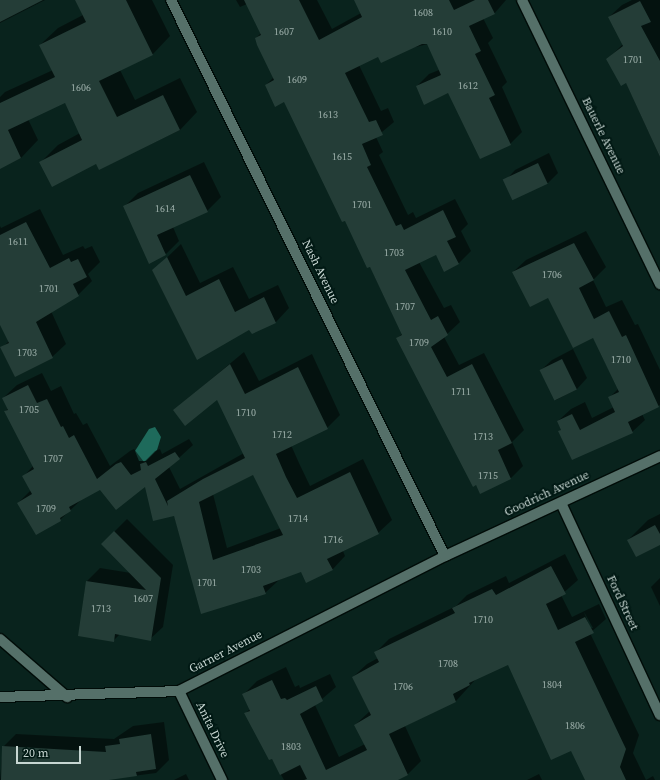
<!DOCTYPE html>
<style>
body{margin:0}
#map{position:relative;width:660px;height:780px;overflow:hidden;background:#09231d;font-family:"Source Serif 4",serif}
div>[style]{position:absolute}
.water>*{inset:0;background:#1e6a5b}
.shadow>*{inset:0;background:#0007}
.building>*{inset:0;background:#243d37;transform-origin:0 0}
.roads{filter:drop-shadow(1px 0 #000c08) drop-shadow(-1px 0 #000c08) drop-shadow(0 1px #000c08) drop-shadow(0 -1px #000c08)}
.minor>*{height:10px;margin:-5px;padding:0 5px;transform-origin:5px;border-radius:5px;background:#557069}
span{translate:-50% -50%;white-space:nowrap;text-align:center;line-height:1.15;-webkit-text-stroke:4px #011914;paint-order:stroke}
.number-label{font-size:10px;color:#9eb0ab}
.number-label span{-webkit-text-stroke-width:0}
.street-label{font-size:12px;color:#c7d6d2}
.scale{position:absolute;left:16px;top:746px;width:65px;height:18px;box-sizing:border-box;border:2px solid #c7d6d2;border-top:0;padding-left:5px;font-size:12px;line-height:14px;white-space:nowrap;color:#c7d6d2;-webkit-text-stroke:3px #011914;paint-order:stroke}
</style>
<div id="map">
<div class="water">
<i style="clip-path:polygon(155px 427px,161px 437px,157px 450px,146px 461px,139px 461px,135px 451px,149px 429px)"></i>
</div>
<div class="shadow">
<i style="clip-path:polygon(0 0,45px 0,0 23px)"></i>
<i style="clip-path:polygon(76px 0,152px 0,170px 36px,153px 54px,120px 70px,135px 100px,180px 78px,197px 112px,180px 130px,99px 169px,96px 163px,41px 162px,58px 145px,80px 133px,65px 102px,28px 119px,38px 140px,21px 158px,0 168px,0 97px,5px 92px,53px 70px,40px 45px,58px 28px,83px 15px)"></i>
<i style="clip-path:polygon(236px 0,317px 0,332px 29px,361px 13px,355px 0,506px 0,494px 14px,483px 18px,493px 38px,488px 43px,507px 82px,502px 87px,522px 132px,510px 144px,448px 92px,417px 86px,429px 74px,439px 70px,428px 44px,378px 56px,359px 65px,381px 111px,388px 108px,394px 122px,376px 137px,383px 152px,379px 155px,408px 215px,413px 212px,416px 218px,455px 199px,468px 224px,461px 231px,471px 251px,459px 263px,445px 271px,436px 254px,419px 262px,444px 308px,451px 305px,460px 322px,444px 337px,459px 365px,484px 353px,524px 430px,512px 442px,523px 466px,511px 478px,480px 492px,397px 338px,402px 334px,370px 266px,285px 101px,266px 85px,274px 77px,256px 38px,261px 33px,247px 4px,240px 7px)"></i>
<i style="clip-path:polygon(632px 0,660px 0,660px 157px,626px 82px,608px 59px,623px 44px,609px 17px,622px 5px)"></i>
<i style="clip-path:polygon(549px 153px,558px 173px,548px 183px,505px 181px,515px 170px)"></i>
<i style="clip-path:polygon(204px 162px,221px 197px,207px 211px,173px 227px,179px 241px,166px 254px,124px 207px,138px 193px)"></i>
<i style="clip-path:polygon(40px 209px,63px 255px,83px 246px,85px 249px,92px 246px,100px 262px,88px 274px,92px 281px,78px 295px,51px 311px,66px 344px,52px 357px,2px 348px,9px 341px,0 323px,0 226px,1px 228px)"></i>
<i style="clip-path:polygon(586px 231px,606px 267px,593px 280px,606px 307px,622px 300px,635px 325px,638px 324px,660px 370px,660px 405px,642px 414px,645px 420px,632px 432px,560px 431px,562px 429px,558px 421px,571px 409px,585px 402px,592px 418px,614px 407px,609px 398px,618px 389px,593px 337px,549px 297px,513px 272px,526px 260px)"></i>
<i style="clip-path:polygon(181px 244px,200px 283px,233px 267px,249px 299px,278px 285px,289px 308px,276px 322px,252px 333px,249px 329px,198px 358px,153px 271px)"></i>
<i style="clip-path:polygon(573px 349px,587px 378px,577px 389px,556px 400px,541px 370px,552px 360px)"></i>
<i style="clip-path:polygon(evenodd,244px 352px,259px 381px,312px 354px,340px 415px,327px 428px,291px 445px,299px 463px,310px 486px,363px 459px,392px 520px,378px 533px,343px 551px,345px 556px,332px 570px,301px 571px,279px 580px,265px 593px,202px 613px,174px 515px,146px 485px,100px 488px,81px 500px,60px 520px,18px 503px,31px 490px,24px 476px,33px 466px,5px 411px,8px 409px,3px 398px,17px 385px,42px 373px,51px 391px,61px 386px,74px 414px,76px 413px,83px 425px,87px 423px,110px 466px,130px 451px,134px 449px,144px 462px,155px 451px,160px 449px,162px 454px,189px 439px,193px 445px,169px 467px,180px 489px,244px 453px,217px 399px,174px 410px,244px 352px,254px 474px,281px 528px,227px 548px,213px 494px,254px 474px)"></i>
<i style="clip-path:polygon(660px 514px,660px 544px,628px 540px,648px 520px)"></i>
<i style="clip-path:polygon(127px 519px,173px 565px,163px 627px,150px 639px,120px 634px,114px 640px,87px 581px,100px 568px,131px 573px,102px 544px)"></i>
<i style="clip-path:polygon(evenodd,565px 554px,578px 580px,561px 595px,572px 617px,599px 604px,606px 619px,590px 633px,639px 735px,633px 753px,646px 780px,653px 776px,655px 780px,586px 780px,571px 749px,509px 663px,476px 679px,456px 701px,405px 726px,421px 761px,408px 774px,395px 780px,284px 780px,246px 713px,250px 709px,243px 695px,257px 681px,286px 667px,295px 687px,299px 685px,300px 688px,330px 674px,336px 687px,315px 705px,339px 757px,365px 744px,355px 725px,370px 711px,353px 677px,367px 664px,378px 658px,376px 652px,389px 639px,456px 606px,467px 595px,506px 576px,509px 583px,565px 554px,584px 612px,593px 628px,590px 628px,584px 612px)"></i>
<i style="clip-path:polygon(660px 578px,660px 606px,651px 587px)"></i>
<i style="clip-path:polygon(164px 722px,169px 760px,156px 773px,102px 780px,0 780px,3px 747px,16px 734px,114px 739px,133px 726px)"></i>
<i style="clip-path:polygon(186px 774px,189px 780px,174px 780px)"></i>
<i style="clip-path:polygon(539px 774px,542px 780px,527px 780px)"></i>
</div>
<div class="building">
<i style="clip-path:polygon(0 0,43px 0,0 22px)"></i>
<i style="clip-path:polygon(75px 0,126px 0,153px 55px,99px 81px,117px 117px,163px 95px,180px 130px,99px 170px,96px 164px,52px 187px,39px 162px,82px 140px,65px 103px,8px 130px,21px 158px,0 169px,0 103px,55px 77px,39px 45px,86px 22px)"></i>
<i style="clip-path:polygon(244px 0,299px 0,319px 40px,362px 17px,354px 0,449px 0,454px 10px,475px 0,488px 0,495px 14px,469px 26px,481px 51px,475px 54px,495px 95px,489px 98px,511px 145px,480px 159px,448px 93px,424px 105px,416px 86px,441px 75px,427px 44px,422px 44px,381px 63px,378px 57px,345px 73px,369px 122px,376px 120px,383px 135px,362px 144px,371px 165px,367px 167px,396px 226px,401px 224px,404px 230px,443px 210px,456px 237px,447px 241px,459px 264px,444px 272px,436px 255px,405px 270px,431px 320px,438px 316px,448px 335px,431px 347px,447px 377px,472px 364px,512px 443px,498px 450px,511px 479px,480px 494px,476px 485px,473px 487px,396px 338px,402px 335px,370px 267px,367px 268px,345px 221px,342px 222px,284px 102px,275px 107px,265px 85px,274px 80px,257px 45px,255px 38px,261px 35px)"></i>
<i style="clip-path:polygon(640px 1px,651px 22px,641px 26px,660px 61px,660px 157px,626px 83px,621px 86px,606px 59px,623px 46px,608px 17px)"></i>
<i style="left:538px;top:163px;width:23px;height:39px;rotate:65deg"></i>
<i style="clip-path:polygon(190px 175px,208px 212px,157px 235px,166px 255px,149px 264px,123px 206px)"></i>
<i style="clip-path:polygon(26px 222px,50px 268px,69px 258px,71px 262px,78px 259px,87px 277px,73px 284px,79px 296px,36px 322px,53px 358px,15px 377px,0 347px,9px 343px,0 325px,0 235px)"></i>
<i style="clip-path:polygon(574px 243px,594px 280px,579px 288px,594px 319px,609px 311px,622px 337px,626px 335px,659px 407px,628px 422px,633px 433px,572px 460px,558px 431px,561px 430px,557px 421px,572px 414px,580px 430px,615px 412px,608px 397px,619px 392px,593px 338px,573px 348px,548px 298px,530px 307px,512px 272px)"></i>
<i style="clip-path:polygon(167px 257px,186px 296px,219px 279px,235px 312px,264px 297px,276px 323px,252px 334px,249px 330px,197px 360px,152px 270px)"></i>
<i style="left:562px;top:359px;width:34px;height:25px;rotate:64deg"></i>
<i style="clip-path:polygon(evenodd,230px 364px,245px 394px,298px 367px,328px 429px,276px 454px,286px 477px,297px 498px,350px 472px,379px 534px,327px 559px,333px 570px,306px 583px,301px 572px,263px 586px,266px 594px,201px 614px,174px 516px,153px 521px,145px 487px,116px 510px,100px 490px,69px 507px,71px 511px,60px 518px,61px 521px,36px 535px,17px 503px,32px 494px,22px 476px,34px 469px,4px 411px,8px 410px,2px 398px,28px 385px,37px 403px,47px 399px,61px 427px,63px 426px,69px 438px,74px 435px,97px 479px,116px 464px,121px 462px,131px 475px,141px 470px,140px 464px,146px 462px,148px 466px,175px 452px,180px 459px,155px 479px,168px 506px,167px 501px,203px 479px,245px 458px,217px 400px,185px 426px,173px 410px,230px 364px,253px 475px,283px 535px,213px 560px,199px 502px,253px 475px)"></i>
<i style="clip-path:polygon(655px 525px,660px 534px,660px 545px,636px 557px,627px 540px)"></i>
<i style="clip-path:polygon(114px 531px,161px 578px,151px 641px,115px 634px,114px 642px,78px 636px,86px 581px,146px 590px,101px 544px)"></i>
<i style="clip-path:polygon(551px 566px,566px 594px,546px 604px,558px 630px,585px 617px,594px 633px,575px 642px,626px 749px,620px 767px,626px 780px,585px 780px,571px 751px,551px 760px,508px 665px,469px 683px,470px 685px,453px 694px,456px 702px,389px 734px,408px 775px,398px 780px,304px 780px,307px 779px,300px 765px,280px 775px,272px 759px,269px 760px,244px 713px,250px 711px,242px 694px,272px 680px,281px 699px,285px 698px,287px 700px,316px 686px,323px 701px,300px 714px,326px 770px,367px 750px,354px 725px,371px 715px,352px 677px,379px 662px,374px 652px,455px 613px,452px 608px,492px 589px,496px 595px)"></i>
<i style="clip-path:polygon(151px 734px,156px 769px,136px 772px,137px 776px,109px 780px,1px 780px,2px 746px,106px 752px,105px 746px,120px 744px,119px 739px)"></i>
</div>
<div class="roads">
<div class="minor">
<i style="left:171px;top:0;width:620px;rotate:63.77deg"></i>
<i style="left:522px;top:0;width:316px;rotate:64.1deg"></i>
<i style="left:561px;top:503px;width:234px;rotate:65deg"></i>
<i style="left:0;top:639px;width:89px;rotate:40.9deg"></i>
<i style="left:179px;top:691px;width:99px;rotate:64.2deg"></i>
<i style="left:0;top:697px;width:179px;rotate:-1.9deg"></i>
<i style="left:179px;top:691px;width:298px;rotate:-26.9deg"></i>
<i style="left:445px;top:556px;width:237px;rotate:-24.9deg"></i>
</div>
</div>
<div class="number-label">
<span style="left:423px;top:13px">1608</span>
<span style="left:284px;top:32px">1607</span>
<span style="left:442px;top:32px">1610</span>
<span style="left:633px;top:60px">1701</span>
<span style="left:297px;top:80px">1609</span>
<span style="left:468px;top:86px">1612</span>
<span style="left:81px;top:88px">1606</span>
<span style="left:328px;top:115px">1613</span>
<span style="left:342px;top:157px">1615</span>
<span style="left:362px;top:205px">1701</span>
<span style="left:165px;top:209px">1614</span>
<span style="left:18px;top:242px">1611</span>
<span style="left:394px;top:253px">1703</span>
<span style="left:552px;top:275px">1706</span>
<span style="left:49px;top:289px">1701</span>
<span style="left:405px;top:307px">1707</span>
<span style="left:419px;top:343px">1709</span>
<span style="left:27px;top:353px">1703</span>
<span style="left:621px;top:360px">1710</span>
<span style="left:461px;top:392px">1711</span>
<span style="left:29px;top:410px">1705</span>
<span style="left:246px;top:413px">1710</span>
<span style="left:282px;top:435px">1712</span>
<span style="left:483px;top:437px">1713</span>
<span style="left:53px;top:459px">1707</span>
<span style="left:488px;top:476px">1715</span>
<span style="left:46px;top:509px">1709</span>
<span style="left:298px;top:519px">1714</span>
<span style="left:333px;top:540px">1716</span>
<span style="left:251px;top:570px">1703</span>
<span style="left:207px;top:583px">1701</span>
<span style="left:143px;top:599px">1607</span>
<span style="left:101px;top:609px">1713</span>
<span style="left:483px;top:620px">1710</span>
<span style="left:448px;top:664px">1708</span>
<span style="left:552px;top:685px">1804</span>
<span style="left:403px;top:687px">1706</span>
<span style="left:575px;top:726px">1806</span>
<span style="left:291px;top:747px">1803</span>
</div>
<div class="street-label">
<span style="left:603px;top:136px;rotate:64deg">Bauerle Avenue</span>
<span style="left:320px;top:272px;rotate:64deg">Nash Avenue</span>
<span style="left:547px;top:494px;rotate:-25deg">Goodrich Avenue</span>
<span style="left:622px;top:603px;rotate:65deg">Ford Street</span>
<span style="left:226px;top:652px;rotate:-27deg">Garner Avenue</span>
<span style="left:212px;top:730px;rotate:64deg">Anita Drive</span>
</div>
<div class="scale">20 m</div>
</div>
